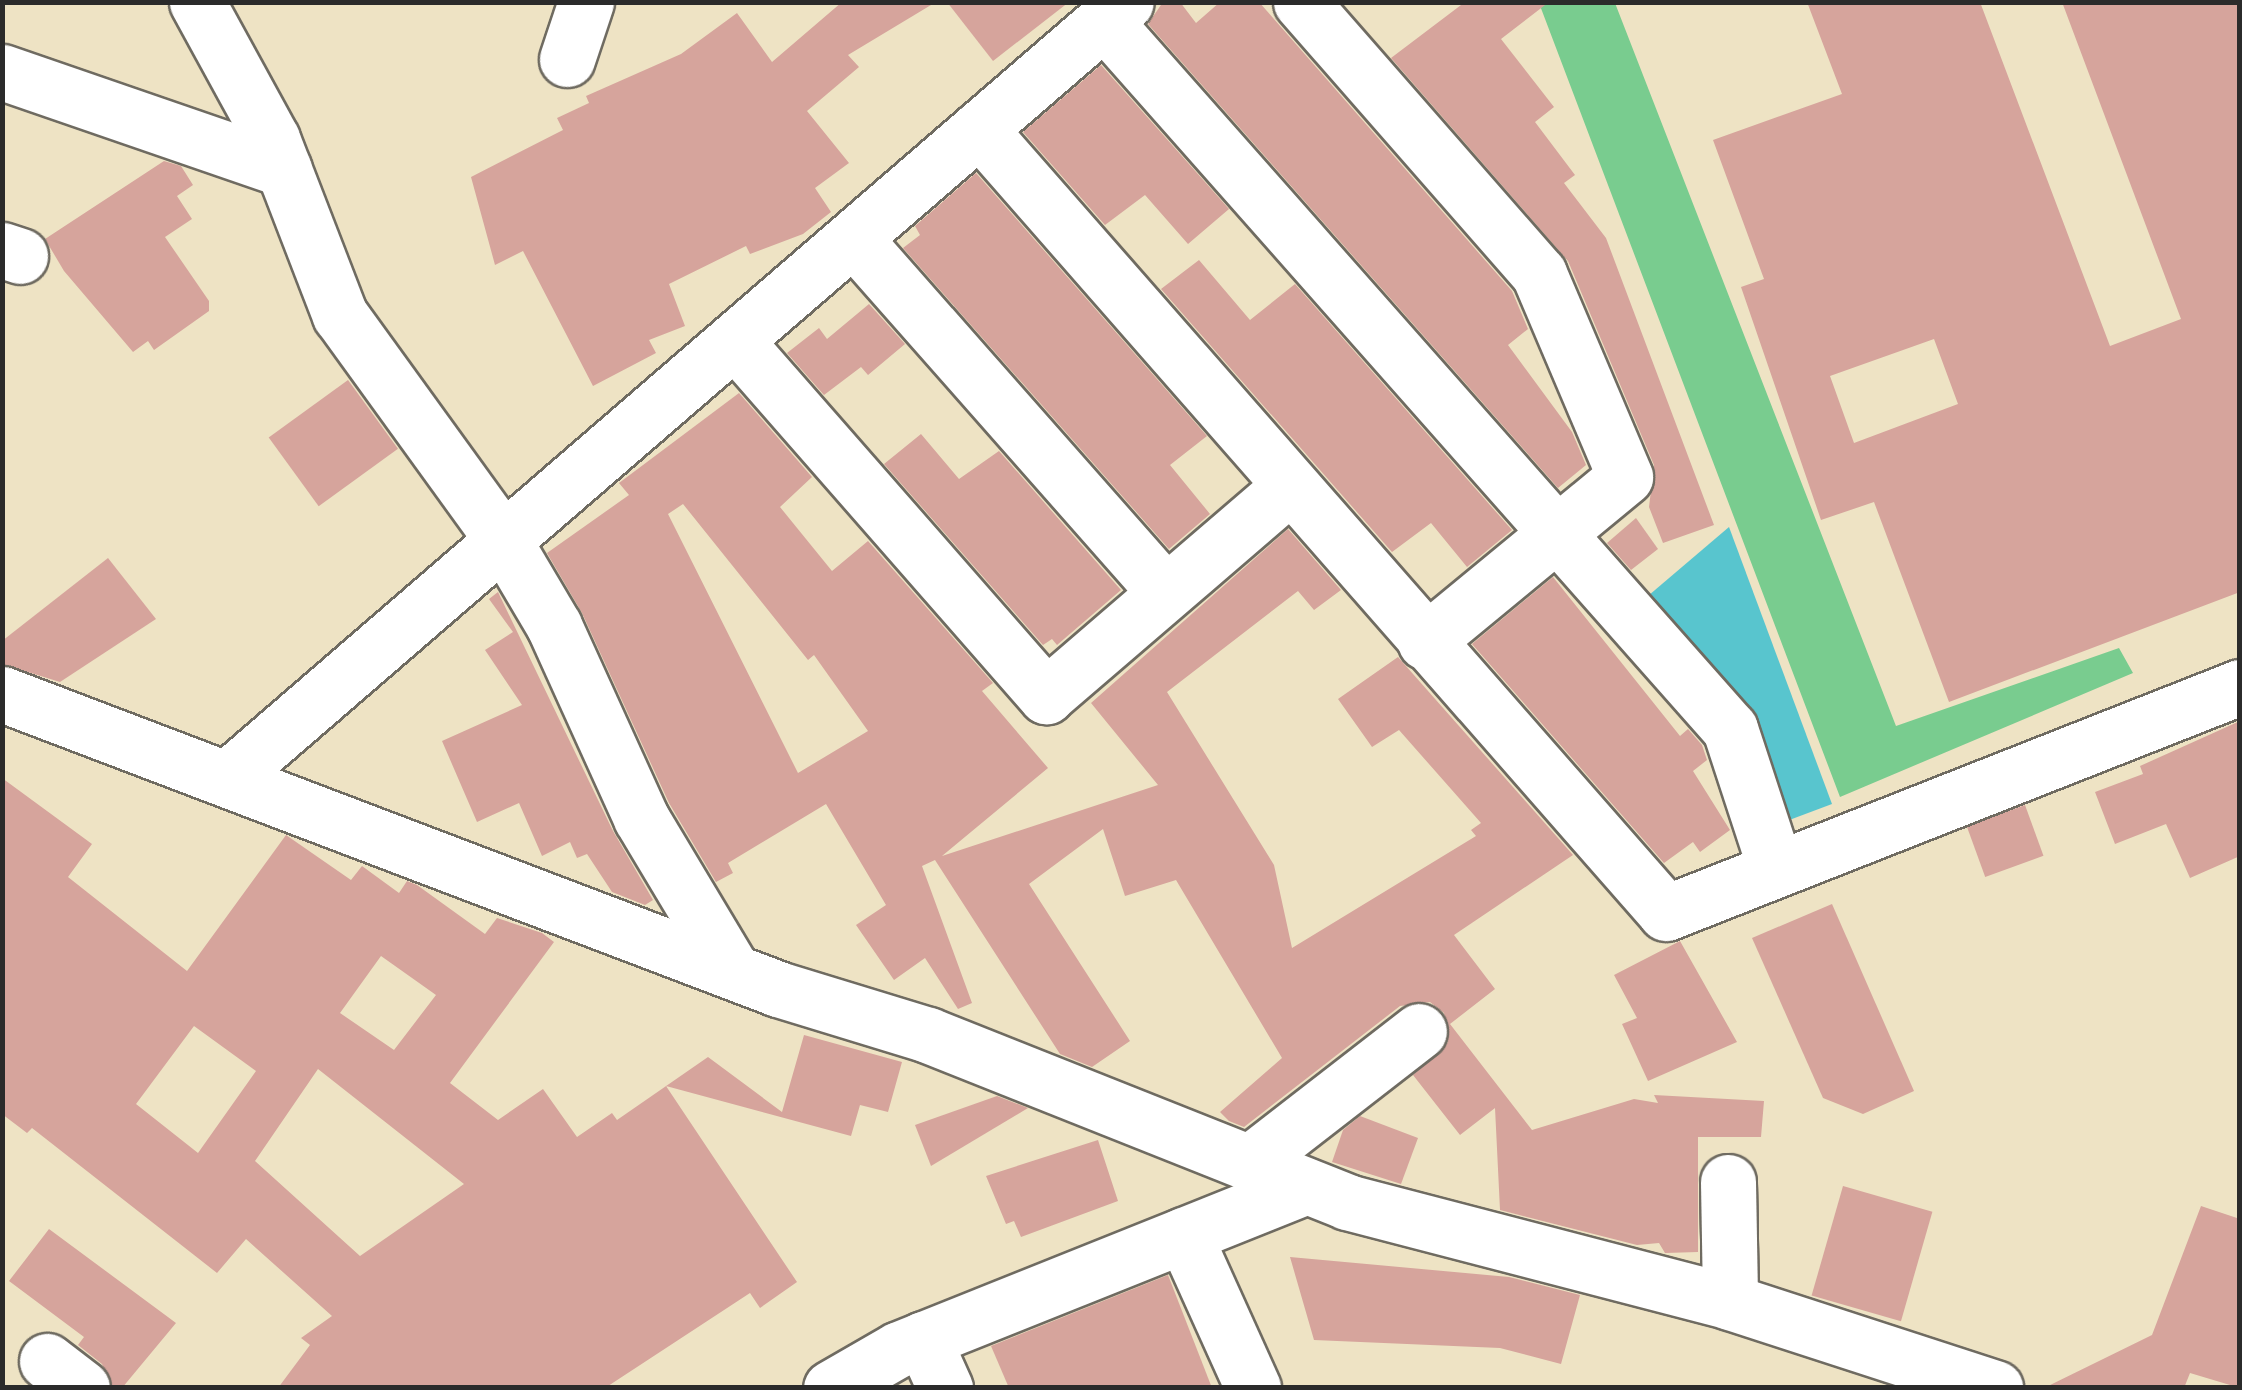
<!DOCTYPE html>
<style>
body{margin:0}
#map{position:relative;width:2242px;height:1390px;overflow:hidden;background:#eee3c4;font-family:Caveat,sans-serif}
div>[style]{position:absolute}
.green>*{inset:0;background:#79cc8f}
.water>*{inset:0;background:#58c5ce}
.building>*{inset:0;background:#d6a49c;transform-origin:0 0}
.roads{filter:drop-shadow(2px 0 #6f6b61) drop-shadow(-2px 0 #6f6b61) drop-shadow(0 2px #6f6b61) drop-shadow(0 -2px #6f6b61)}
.minor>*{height:55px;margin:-27.5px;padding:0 27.5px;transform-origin:27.5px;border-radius:27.5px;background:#fff}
span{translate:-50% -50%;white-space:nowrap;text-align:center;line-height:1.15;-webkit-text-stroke:10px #fff;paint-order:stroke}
.frame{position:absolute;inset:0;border:5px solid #2b2b2b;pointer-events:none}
</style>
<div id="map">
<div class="green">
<i style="clip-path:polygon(1539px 3px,1615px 3px,1896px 726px,2119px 648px,2133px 673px,1840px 797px)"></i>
</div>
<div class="water">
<i style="clip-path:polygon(1729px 527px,1832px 804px,1784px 822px,1635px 607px)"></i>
</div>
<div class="building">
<i style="clip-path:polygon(842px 2px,936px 2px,848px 55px,859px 67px,807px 111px,849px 163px,815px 188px,831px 212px,803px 234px,750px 254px,746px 246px,669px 284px,685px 326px,649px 340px,656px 353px,593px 386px,523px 251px,495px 265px,471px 177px,563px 130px,557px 118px,589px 103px,586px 96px,681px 54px,737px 13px,772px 62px)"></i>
<i style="clip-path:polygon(947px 2px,1069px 2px,993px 61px)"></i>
<i style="clip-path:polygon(1163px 2px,1180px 2px,1196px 23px,1220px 2px,1259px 2px,1512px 291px,1528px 329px,1508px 345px,1572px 432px,1586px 465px,1558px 488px,1148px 24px)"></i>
<i style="clip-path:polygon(1465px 2px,1549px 2px,1501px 39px,1554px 107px,1535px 122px,1575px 175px,1564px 183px,1606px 238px,1714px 525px,1663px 543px,1649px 507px,1654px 465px,1568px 261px,1391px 58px)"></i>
<i style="clip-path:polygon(evenodd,1807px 2px,1980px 2px,2110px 346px,2181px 319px,2062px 2px,2240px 2px,2240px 592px,1949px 702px,1874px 502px,1821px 520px,1741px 287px,1764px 279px,1713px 140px,1842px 94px,1807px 2px,1934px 339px,1958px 404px,1854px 443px,1830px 376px,1934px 339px)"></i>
<i style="clip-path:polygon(1101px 65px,1229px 209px,1188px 244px,1145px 195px,1105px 225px,1023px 132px)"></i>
<i style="clip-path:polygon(164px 161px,181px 166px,193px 185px,177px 196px,192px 219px,165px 237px,209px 301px,209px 311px,154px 350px,148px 341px,133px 352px,64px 271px,45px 239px)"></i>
<i style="clip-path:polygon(976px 173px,1207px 436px,1170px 465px,1210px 514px,1169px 549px,903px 248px,920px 235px,915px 226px)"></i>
<i style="clip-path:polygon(1199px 260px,1250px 320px,1295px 284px,1512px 530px,1467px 567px,1431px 523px,1392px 552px,1161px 289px)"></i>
<i style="clip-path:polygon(869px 304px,905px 344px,868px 375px,861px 367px,824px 395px,787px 353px,819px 328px,827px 339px)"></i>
<i style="left:348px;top:380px;width:85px;height:98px;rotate:54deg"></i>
<i style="clip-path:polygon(evenodd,739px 393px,812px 477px,780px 507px,832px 571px,868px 541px,993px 683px,982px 691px,1048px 768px,942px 856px,1158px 785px,1091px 703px,1288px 529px,1341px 590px,1314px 610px,1298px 591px,1167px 692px,1274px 865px,1292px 948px,1476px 836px,1471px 830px,1481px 823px,1399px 730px,1372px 747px,1338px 699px,1398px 657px,1573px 855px,1454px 935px,1495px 989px,1450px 1024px,1532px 1130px,1634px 1099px,1658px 1103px,1654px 1095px,1764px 1101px,1761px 1137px,1698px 1137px,1698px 1252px,1665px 1253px,1659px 1243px,1637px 1245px,1500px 1210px,1495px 1108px,1460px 1135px,1413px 1075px,1448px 1042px,1444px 1013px,1430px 1002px,1400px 1006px,1244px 1127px,1229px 1121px,1220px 1112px,1282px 1058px,1176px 880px,1125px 896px,1103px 829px,1029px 884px,1130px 1041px,1092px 1067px,1060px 1054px,935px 860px,922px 866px,972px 1003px,958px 1009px,925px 958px,894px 980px,856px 925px,886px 905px,826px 804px,728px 863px,733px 873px,716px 882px,669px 803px,582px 613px,547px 553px,629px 495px,619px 483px,739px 393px,683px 504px,808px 660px,814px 655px,868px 731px,798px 773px,668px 514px,683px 504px)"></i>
<i style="clip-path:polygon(921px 434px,959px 479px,999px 451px,1121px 590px,1057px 645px,1052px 639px,1043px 645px,884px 464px)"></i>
<i style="clip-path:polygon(1636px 518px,1658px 549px,1631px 570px,1607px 543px)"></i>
<i style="clip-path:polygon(108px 558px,156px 619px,60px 682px,2px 664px,2px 641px)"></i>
<i style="clip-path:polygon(1553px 577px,1680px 736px,1688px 729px,1702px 745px,1707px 760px,1693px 771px,1730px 830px,1700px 852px,1693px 842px,1664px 863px,1472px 644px)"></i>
<i style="clip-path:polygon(498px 592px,613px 831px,653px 900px,645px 905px,612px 892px,587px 854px,577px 858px,570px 842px,542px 856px,519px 803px,477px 822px,442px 741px,522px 705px,485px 650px,513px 632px,489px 599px)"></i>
<i style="clip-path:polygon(2240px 721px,2240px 856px,2190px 878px,2166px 824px,2115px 844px,2095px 792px,2143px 774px,2140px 766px)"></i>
<i style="clip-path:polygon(evenodd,2px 778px,92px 844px,68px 877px,187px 971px,286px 835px,351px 880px,362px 866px,399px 893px,407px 881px,417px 885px,485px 934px,497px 918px,542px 933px,554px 942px,450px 1083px,498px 1120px,543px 1089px,577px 1137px,612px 1113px,617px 1120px,708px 1057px,782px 1112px,804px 1035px,902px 1062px,888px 1112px,860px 1105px,851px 1136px,666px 1086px,797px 1282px,760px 1308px,750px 1293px,605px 1388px,278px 1388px,310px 1345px,301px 1338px,332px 1316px,246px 1239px,217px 1273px,32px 1128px,27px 1133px,2px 1114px,2px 778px,381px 956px,436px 995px,394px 1050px,340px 1013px,381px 956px,2px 778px,194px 1026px,256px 1071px,198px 1153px,136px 1104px,194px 1026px,2px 778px,318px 1069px,464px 1184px,360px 1256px,255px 1161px,318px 1069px)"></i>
<i style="left:2025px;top:805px;width:54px;height:62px;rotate:70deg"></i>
<i style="clip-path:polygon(1832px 904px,1914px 1091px,1863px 1114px,1823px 1098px,1752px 938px)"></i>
<i style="clip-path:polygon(1680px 941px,1737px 1042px,1648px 1081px,1622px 1024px,1637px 1018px,1614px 975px)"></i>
<i style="clip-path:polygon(997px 1096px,1028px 1108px,931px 1166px,915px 1125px)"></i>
<i style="clip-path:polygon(1360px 1116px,1418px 1138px,1401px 1184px,1332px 1162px,1343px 1130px)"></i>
<i style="clip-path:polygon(1098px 1140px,1118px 1201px,1021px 1237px,1014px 1221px,1006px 1224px,986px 1176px)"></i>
<i style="left:1843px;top:1186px;width:93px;height:114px;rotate:16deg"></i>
<i style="clip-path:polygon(2201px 1206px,2240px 1219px,2240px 1388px,2190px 1373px,2184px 1388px,2044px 1388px,2152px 1335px)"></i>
<i style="clip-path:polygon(49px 1229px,176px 1323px,122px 1388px,112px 1388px,102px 1364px,78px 1345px,84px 1337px,9px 1281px)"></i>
<i style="clip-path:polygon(1290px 1257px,1509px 1277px,1580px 1295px,1561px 1364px,1500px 1348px,1314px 1340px)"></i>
<i style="clip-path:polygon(1168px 1275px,1212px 1388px,1009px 1388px,991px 1346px)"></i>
</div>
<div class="roads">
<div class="minor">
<i style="left:197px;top:2px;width:156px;rotate:61.3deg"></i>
<i style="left:272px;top:139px;width:189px;rotate:68.9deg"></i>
<i style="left:340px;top:315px;width:281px;rotate:54.1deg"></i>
<i style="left:505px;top:543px;width:96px;rotate:59.4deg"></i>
<i style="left:554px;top:626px;width:211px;rotate:65.6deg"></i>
<i style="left:641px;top:818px;width:177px;rotate:59.1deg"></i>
<i style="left:1301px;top:2px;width:361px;rotate:48.8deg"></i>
<i style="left:1539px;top:274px;width:220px;rotate:67deg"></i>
<i style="left:1625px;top:477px;width:259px;rotate:140.5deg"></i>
<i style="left:1104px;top:21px;width:945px;rotate:48.52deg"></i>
<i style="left:1730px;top:729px;width:145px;rotate:71.9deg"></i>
<i style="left:567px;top:59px;width:60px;rotate:-71.6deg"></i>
<i style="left:2px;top:72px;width:298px;rotate:19deg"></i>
<i style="left:979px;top:129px;width:1042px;rotate:48.77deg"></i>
<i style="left:1666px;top:913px;width:617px;rotate:-21.49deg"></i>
<i style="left:854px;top:239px;width:469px;rotate:48.6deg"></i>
<i style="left:2px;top:250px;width:19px;rotate:18deg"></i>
<i style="left:736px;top:342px;width:471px;rotate:48.8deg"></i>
<i style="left:1046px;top:696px;width:319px;rotate:-40.7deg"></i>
<i style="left:2px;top:694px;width:830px;rotate:20.81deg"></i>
<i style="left:778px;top:989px;width:157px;rotate:17deg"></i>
<i style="left:928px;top:1035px;width:451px;rotate:21.7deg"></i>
<i style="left:1347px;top:1202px;width:396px;rotate:14.6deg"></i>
<i style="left:1730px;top:1302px;width:279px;rotate:18deg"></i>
<i style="left:229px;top:777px;width:1185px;rotate:-40.83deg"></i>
<i style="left:1249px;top:1163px;width:215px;rotate:-37.8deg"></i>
<i style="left:1728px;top:1182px;width:120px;rotate:89deg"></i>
<i style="left:1184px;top:1235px;width:168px;rotate:65.7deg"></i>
<i style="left:923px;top:1339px;width:54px;rotate:65.8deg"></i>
<i style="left:47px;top:1361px;width:44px;rotate:37.6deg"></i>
<i style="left:831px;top:1388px;width:78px;rotate:-29.8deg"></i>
<i style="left:899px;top:1349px;width:438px;rotate:-21.8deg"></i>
</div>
</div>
<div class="frame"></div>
</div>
